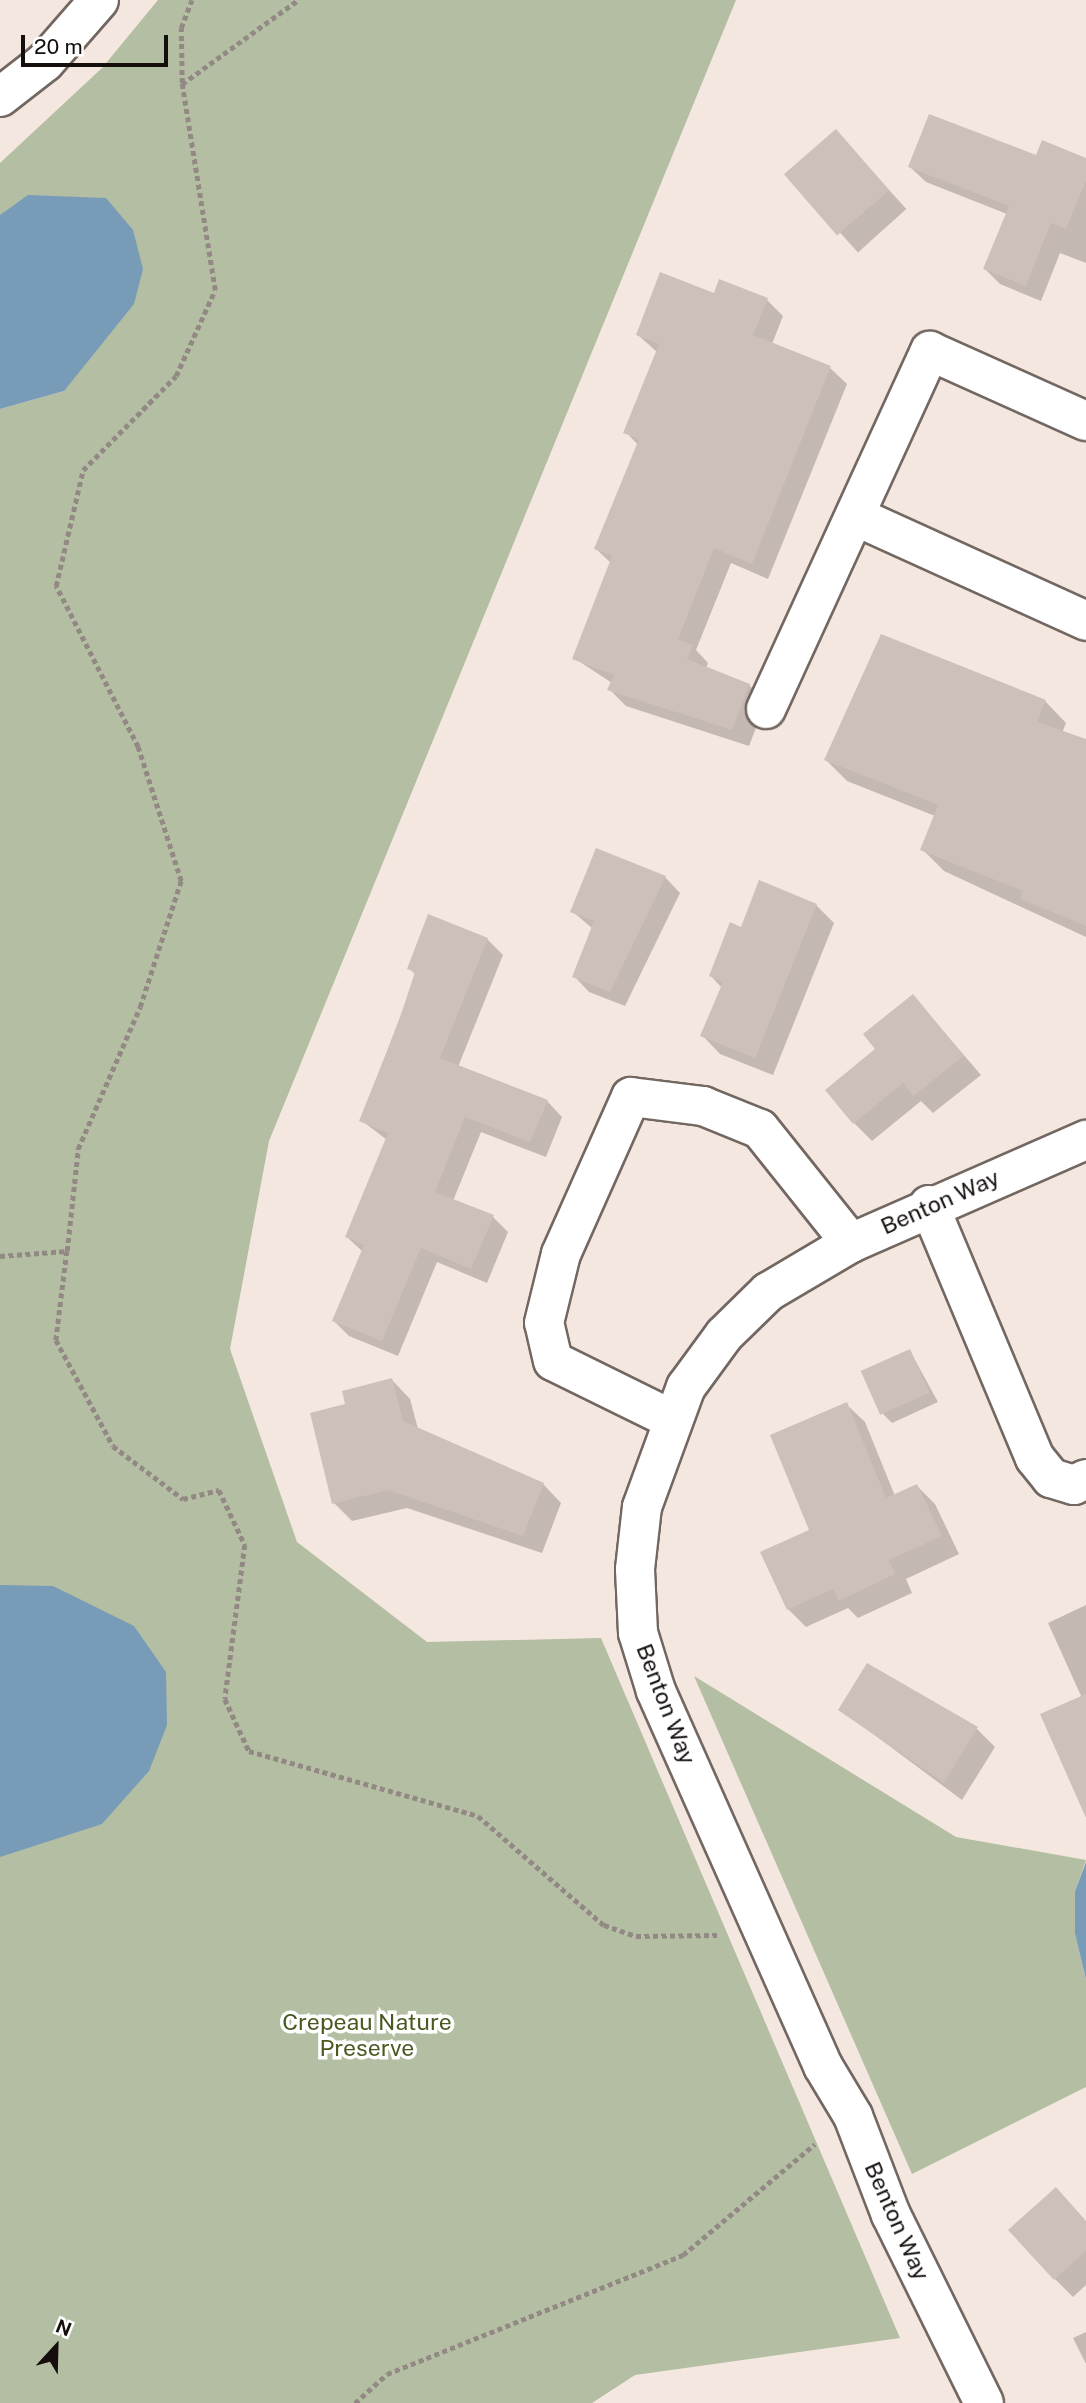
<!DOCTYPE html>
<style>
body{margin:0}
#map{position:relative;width:1086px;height:2403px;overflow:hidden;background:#f4e7df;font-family:"Public Sans",sans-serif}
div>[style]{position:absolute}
.green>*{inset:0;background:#b3bea3}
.water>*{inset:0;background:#789cb7}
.shadow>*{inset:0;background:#0003;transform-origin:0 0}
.building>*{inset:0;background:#ccc0b9;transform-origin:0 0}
.path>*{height:4.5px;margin-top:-2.25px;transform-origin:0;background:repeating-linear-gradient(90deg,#938984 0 5px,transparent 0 8.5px)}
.roads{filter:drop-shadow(2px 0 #726761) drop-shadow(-2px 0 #726761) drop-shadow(0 2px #726761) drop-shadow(0 -2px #726761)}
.minor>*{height:38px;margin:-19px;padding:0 19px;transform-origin:19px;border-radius:19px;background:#fff}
span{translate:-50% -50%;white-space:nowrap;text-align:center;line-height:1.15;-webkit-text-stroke:7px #fff;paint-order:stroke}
.street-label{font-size:23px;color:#140f0d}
.park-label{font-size:23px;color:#475a1f}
.north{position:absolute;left:21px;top:2312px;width:70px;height:70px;-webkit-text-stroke:5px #fff;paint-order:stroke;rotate:22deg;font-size:19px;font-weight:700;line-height:28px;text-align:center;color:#140f0d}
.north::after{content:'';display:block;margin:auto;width:24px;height:32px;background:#140f0d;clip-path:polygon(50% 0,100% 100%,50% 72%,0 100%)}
.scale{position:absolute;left:21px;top:35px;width:147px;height:32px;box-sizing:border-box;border:4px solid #140f0d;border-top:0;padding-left:9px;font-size:21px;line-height:24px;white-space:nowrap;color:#140f0d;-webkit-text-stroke:5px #fff;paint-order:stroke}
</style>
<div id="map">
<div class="green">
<i style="clip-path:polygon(158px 0,736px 0,269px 1141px,230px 1349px,297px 1542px,427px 1642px,601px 1638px,900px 2338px,635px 2375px,592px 2403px,0 2403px,0 409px,64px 391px,0 215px,0 163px,102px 68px)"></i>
<i style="clip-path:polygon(694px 1676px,956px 1837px,1086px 1860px,1075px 1891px,1075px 1934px,1086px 1979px,1086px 2087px,912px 2174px)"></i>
</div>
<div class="water">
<i style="clip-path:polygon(28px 195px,106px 198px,133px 230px,143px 269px,134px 304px,64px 391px,0 409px,0 215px)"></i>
<i style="clip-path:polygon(0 1585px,53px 1586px,134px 1626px,166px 1672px,167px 1725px,149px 1771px,102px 1824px,0 1857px)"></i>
<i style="clip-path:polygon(1086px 1862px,1086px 1979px,1075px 1934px,1075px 1891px)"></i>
</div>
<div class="shadow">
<i style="left:836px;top:131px;width:105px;height:65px;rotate:48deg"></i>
<i style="clip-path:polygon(1037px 157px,1086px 160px,1086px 263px,1060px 253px,1041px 301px,1000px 284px,985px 269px,1007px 214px,926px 182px,910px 167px)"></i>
<i style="clip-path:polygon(715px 295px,767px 300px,783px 316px,772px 344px,830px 368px,847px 384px,768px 579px,731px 563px,696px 650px,708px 663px,706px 669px,749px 685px,766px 702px,749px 746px,626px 706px,609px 689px,612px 683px,574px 658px,611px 563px,596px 549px,638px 445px,626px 432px,657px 352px,638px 335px)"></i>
<i style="clip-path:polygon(1045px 701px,1066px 723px,1062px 733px,1086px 741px,1086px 937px,944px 871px,922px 849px,935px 816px,847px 781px,826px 760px)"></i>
<i style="clip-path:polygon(665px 877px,680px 893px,625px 1006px,589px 992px,574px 976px,593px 929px,572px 911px)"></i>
<i style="clip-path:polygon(816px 905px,834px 923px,773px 1075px,720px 1054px,702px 1035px,722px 988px,711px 976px,742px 929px)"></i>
<i style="clip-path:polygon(487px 939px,503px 955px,458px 1067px,547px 1101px,562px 1117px,546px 1157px,481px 1132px,453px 1201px,493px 1217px,508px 1232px,487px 1283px,437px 1262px,398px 1356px,349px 1336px,334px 1321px,363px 1252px,347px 1237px,387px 1140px,361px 1120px,416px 975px,409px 968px)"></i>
<i style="clip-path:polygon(913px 996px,981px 1075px,933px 1113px,921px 1101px,872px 1141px,854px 1123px,877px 1049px)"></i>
<i style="clip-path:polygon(910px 1351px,938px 1402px,892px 1423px,883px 1414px)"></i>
<i style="clip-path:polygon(392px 1380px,410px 1399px,418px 1429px,543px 1484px,561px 1503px,542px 1553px,407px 1508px,352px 1521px,334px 1503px,347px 1406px)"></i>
<i style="clip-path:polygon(846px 1404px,865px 1422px,895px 1496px,917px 1486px,935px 1504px,959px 1554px,906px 1579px,912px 1593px,858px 1618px,848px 1608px,806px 1627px,788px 1609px)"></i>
<i style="clip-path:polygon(1086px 1605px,1086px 1800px,1082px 1698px,1048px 1623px)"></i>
<i style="clip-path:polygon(868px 1666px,977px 1729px,995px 1747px,962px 1800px,841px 1710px)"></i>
<i style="clip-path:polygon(1086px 2221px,1086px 2285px,1073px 2297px,1055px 2279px)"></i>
<i style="clip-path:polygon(1086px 2332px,1086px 2364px,1073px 2338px)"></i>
</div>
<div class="building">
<i style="clip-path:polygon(929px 114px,1036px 155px,1042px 140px,1086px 158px,1086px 181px,1066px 229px,1051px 223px,1026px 286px,983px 269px,1009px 206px,908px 167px)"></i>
<i style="left:836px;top:129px;width:81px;height:69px;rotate:49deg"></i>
<i style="clip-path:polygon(660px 272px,714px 293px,719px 279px,768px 298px,753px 335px,831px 366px,752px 564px,714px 548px,678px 639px,693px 645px,687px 659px,750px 684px,732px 730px,607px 690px,614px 675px,572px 659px,612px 556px,594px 549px,639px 439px,623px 433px,659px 344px,636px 335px)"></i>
<i style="clip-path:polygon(881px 634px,1046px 700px,1037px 722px,1086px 739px,1086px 926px,1020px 899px,1023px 891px,920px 850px,938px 805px,824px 760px)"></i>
<i style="clip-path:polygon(596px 848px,666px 876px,610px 992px,572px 977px,594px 921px,570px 912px)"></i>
<i style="clip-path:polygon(759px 880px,817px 904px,755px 1058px,700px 1036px,723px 982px,709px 976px,730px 922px,741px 927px)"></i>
<i style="clip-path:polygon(428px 914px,488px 938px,440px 1058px,548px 1100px,530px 1142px,465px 1117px,435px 1192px,494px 1215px,471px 1269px,421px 1248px,382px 1341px,332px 1321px,364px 1245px,345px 1237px,388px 1133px,359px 1121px,399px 1021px,415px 972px,407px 969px)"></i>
<i style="clip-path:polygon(913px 994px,964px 1056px,913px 1096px,903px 1083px,853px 1124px,825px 1090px,875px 1049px,863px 1034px)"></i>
<i style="left:910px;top:1349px;width:48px;height:54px;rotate:66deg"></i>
<i style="clip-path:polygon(392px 1378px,403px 1421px,544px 1483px,523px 1536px,388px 1490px,332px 1504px,310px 1413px,345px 1404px,342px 1391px)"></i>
<i style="clip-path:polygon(847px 1402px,886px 1498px,917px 1484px,942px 1536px,889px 1560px,895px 1574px,839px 1601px,833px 1589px,787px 1610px,760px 1552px,809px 1530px,770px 1435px)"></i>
<i style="clip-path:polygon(867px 1663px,978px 1727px,944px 1783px,838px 1710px)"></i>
<i style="clip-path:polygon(1086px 1694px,1086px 1818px,1040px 1714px)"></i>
<i style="clip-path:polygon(1056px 2187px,1086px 2221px,1086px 2251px,1054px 2280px,1008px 2230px)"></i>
</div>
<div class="path">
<i style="left:182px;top:83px;width:55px;rotate:-91deg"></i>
<i style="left:181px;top:28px;width:30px;rotate:-69deg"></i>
<i style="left:67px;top:1251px;width:90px;rotate:97deg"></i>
<i style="left:56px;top:1340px;width:120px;rotate:61.7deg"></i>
<i style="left:113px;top:1446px;width:88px;rotate:37.1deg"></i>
<i style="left:183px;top:1499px;width:37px;rotate:-14deg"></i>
<i style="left:219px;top:1490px;width:61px;rotate:64.7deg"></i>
<i style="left:245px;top:1545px;width:155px;rotate:97.4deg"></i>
<i style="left:225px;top:1699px;width:57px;rotate:65.2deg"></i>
<i style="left:249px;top:1751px;width:238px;rotate:15.8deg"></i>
<i style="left:478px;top:1816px;width:167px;rotate:40.9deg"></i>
<i style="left:604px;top:1925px;width:34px;rotate:19deg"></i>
<i style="left:636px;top:1936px;width:81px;rotate:-0.7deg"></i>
<i style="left:0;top:1256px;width:67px;rotate:-4.3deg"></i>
<i style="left:67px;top:1251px;width:103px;rotate:-83.8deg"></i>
<i style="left:78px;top:1149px;width:155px;rotate:-66.4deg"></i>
<i style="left:140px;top:1007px;width:133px;rotate:-72deg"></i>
<i style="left:181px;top:881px;width:141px;rotate:-107.8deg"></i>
<i style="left:138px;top:747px;width:181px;rotate:-117deg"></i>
<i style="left:56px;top:586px;width:119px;rotate:-76.9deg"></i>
<i style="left:83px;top:470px;width:132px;rotate:-45.3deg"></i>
<i style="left:176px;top:376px;width:94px;rotate:-65.6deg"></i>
<i style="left:215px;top:290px;width:209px;rotate:-99.1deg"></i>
<i style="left:182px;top:84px;width:143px;rotate:-35.9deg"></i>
<i style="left:355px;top:2403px;width:43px;rotate:-42.2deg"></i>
<i style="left:387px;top:2374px;width:319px;rotate:-21.9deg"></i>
<i style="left:683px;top:2255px;width:172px;rotate:-40.1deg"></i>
</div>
<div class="roads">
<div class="minor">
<i style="left:0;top:97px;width:57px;rotate:-37.9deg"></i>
<i style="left:45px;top:62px;width:82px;rotate:-48.9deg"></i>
<i style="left:855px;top:516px;width:254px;rotate:24.4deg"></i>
<i style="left:766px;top:709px;width:394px;rotate:-65.4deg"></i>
<i style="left:930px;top:351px;width:171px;rotate:24.2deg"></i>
<i style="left:929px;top:1205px;width:274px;rotate:67.3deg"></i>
<i style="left:1035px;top:1458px;width:26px;rotate:51deg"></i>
<i style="left:1051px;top:1478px;width:24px;rotate:17deg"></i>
<i style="left:1074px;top:1485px;width:13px;rotate:-27deg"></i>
<i style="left:671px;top:1419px;width:131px;rotate:-153.8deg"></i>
<i style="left:553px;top:1361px;width:39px;rotate:-103deg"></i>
<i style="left:544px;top:1323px;width:71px;rotate:-76.2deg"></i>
<i style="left:561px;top:1254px;width:172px;rotate:-66deg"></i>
<i style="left:631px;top:1097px;width:73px;rotate:7.1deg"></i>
<i style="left:703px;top:1106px;width:61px;rotate:22deg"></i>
<i style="left:760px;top:1129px;width:146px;rotate:51.4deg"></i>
<i style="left:984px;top:2403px;width:210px;rotate:-116.3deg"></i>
<i style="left:891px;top:2215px;width:106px;rotate:-111deg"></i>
<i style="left:853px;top:2116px;width:58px;rotate:-121deg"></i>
<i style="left:823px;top:2066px;width:411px;rotate:-114deg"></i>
<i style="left:656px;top:1691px;width:61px;rotate:-107.2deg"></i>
<i style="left:638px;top:1633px;width:64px;rotate:-92.7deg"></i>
<i style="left:635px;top:1569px;width:62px;rotate:-83.6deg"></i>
<i style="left:642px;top:1507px;width:128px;rotate:-69.9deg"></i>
<i style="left:686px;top:1387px;width:64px;rotate:-53.8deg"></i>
<i style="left:724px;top:1335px;width:62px;rotate:-44.3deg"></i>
<i style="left:768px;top:1292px;width:96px;rotate:-30.6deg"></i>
<i style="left:851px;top:1243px;width:257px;rotate:-23.7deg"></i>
</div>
</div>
<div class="street-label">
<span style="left:940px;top:1202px;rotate:-24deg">Benton Way</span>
<span style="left:666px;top:1704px;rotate:69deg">Benton Way</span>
<span style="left:897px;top:2221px;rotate:66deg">Benton Way</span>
</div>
<div class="park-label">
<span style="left:367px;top:2035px">Crepeau Nature<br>Preserve</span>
</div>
<div class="north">N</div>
<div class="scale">20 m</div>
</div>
